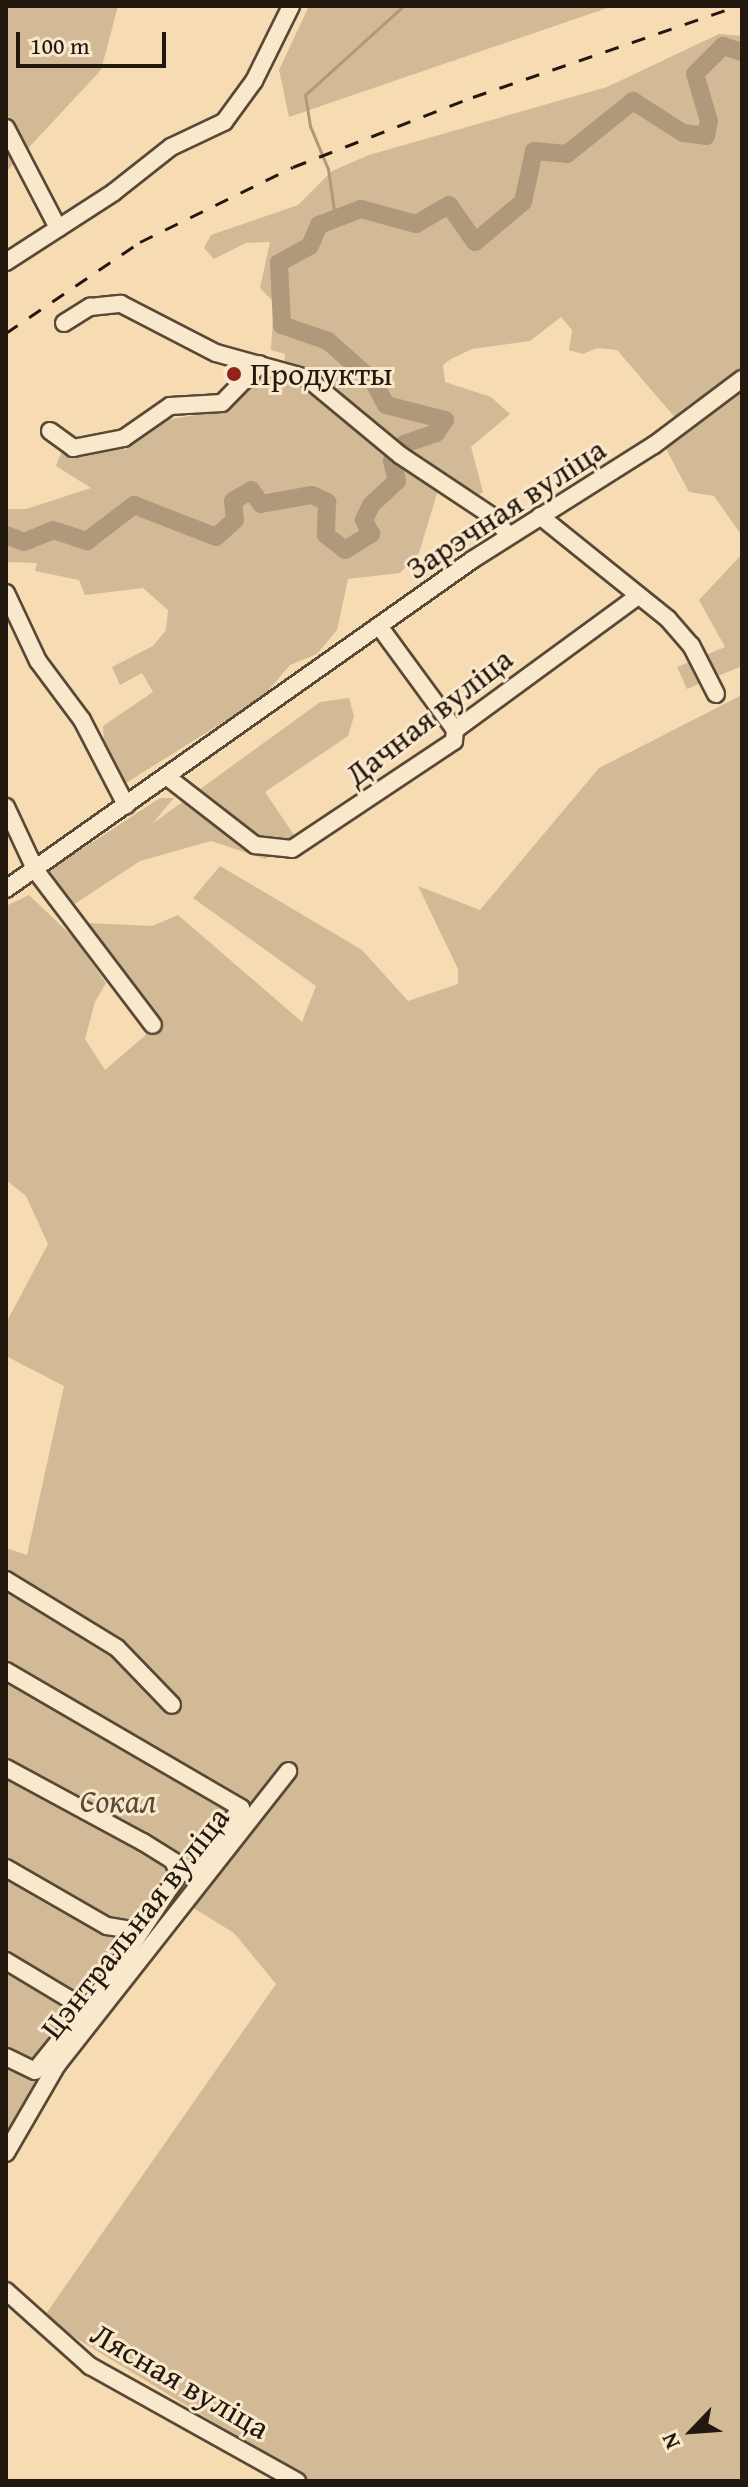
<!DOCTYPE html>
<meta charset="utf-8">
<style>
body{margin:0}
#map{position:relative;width:748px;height:2487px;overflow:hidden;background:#f7dbb2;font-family:"Gentium Book Plus",serif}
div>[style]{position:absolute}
.green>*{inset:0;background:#d3ba96}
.stream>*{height:3px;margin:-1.5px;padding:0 1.5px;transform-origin:1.5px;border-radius:1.5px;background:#af997a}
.river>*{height:18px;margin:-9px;padding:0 9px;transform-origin:9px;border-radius:9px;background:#af997a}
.roads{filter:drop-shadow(2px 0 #584936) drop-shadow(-2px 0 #584936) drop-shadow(0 2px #584936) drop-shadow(0 -2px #584936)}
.minor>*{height:16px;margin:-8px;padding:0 8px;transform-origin:8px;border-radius:8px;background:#fae8cd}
.rail>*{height:3px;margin-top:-1.5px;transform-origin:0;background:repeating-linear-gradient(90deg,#23180d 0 14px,transparent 0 28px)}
.dots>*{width:22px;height:22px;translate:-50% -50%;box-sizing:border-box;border:4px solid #fae8cd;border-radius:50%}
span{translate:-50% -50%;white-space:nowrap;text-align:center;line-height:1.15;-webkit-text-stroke:6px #fae8cd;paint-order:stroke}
.poi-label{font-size:32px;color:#23180d}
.left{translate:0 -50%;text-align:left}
.street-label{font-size:32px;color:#23180d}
.park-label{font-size:32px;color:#584936;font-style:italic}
.frame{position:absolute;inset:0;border:8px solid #23180d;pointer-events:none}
.north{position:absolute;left:652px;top:2391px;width:80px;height:80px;-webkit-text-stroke:6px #fae8cd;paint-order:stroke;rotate:245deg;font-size:22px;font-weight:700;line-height:32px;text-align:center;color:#23180d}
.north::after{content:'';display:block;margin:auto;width:28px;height:36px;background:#23180d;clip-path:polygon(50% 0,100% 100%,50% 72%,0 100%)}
.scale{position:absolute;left:16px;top:32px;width:150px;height:36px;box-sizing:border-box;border:4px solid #23180d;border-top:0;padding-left:10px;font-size:24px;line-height:28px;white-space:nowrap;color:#23180d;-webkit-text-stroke:6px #fae8cd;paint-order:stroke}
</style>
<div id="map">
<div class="green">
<i style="clip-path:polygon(6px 6px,118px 6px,101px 70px,6px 172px)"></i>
<i style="clip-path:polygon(309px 6px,613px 6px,289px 117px,279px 70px)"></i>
<i style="clip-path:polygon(719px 34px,742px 36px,742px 370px,678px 421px,617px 350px,597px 348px,583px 354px,569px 350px,572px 330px,561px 317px,530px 341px,472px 349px,451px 359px,443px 365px,445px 382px,491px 397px,510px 414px,471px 447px,483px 492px,470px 500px,439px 487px,419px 553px,400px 573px,348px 579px,337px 630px,317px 654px,290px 665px,262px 698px,121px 786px,105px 757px,103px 726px,153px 692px,142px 673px,120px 685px,112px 667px,153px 646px,166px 630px,168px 610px,143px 588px,85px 595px,79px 580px,35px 571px,37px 563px,6px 562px,6px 509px,26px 509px,91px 488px,56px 466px,61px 453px,126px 449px,157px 421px,223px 411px,261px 375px,284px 367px,285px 354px,271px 350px,274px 302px,260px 288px,270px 242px,246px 243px,214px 259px,204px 248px,211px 235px,298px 205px,332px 171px,369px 155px,607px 87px)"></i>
<i style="clip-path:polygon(742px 389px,742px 536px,714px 496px,689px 492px,666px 449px)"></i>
<i style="clip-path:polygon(742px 554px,742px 666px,687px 689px,677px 667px,725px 647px,699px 600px)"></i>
<i style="clip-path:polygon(742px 695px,742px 2481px,310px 2481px,43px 2318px,276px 1984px,234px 1933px,190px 1906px,43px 2072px,6px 2141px,6px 1548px,27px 1555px,64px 1386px,6px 1356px,6px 1323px,48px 1244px,26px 1196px,6px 1180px,6px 906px,29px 895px,74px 938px,106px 983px,95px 1002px,85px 1039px,105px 1070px,162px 1021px,87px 923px,152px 926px,178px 915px,302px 1022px,316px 986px,193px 898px,220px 866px,362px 950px,408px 1001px,458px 984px,458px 969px,418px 886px,480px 910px,599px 768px)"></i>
<i style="clip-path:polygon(349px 698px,354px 716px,348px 736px,265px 792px,296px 838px,265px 859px,211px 841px,140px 861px,70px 907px,50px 870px,160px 798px,174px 798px,152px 824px,320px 702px)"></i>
</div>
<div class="stream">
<i style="left:335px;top:217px;width:49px;rotate:-98.3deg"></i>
<i style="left:328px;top:169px;width:47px;rotate:-112.7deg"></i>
<i style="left:310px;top:126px;width:31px;rotate:-99deg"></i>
<i style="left:305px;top:95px;width:132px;rotate:-42.2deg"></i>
</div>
<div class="river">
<i style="left:404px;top:444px;width:34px;rotate:-19deg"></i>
<i style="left:436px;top:433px;width:16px;rotate:-55deg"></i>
<i style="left:445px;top:420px;width:61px;rotate:-165.7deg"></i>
<i style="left:386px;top:405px;width:26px;rotate:-118deg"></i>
<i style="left:374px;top:382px;width:62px;rotate:-138.3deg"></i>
<i style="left:328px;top:341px;width:49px;rotate:-160.8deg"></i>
<i style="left:282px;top:325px;width:62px;rotate:-92.8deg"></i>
<i style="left:279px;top:263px;width:35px;rotate:-29deg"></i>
<i style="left:310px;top:246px;width:23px;rotate:-67deg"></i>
<i style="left:319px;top:225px;width:45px;rotate:-20.9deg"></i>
<i style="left:361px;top:209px;width:57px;rotate:15.3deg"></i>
<i style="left:416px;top:224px;width:38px;rotate:-30deg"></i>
<i style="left:449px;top:205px;width:45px;rotate:54.9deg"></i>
<i style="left:475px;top:242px;width:62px;rotate:-39.8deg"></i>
<i style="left:523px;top:202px;width:52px;rotate:-77.8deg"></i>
<i style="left:534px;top:151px;width:33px;rotate:5deg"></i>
<i style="left:567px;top:154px;width:85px;rotate:-38.8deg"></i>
<i style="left:633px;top:101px;width:59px;rotate:32.6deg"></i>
<i style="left:683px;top:133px;width:23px;rotate:7deg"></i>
<i style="left:706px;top:136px;width:15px;rotate:-79deg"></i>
<i style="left:709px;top:121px;width:49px;rotate:-106.6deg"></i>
<i style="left:695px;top:74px;width:40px;rotate:-45deg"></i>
<i style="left:723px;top:46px;width:20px;rotate:18deg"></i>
<i style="left:6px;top:535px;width:19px;rotate:21deg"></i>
<i style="left:24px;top:542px;width:31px;rotate:-22deg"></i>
<i style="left:53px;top:530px;width:36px;rotate:18deg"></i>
<i style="left:87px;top:541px;width:59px;rotate:-37.5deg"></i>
<i style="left:134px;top:505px;width:88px;rotate:21.3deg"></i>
<i style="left:216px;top:537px;width:25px;rotate:-42deg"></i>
<i style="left:235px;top:520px;width:19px;rotate:-96deg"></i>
<i style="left:233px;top:501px;width:21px;rotate:-31deg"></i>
<i style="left:251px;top:490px;width:17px;rotate:54deg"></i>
<i style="left:261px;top:504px;width:52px;rotate:-10deg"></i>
<i style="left:312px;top:495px;width:17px;rotate:25deg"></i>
<i style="left:327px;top:502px;width:33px;rotate:92deg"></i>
<i style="left:326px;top:535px;width:24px;rotate:38deg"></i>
<i style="left:345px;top:550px;width:31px;rotate:-32deg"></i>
<i style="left:371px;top:534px;width:16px;rotate:-117deg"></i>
<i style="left:364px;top:520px;width:17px;rotate:-65deg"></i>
<i style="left:371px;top:505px;width:35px;rotate:-43deg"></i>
<i style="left:397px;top:481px;width:21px;rotate:-104deg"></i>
</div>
<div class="roads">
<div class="minor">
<i style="left:6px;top:128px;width:113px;rotate:62.5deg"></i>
<i style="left:6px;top:262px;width:129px;rotate:-32.9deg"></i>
<i style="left:114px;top:192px;width:73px;rotate:-38.3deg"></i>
<i style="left:171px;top:147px;width:59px;rotate:-25.3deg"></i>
<i style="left:224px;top:122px;width:51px;rotate:-53.8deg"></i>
<i style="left:254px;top:81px;width:84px;rotate:-63.7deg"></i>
<i style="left:64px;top:323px;width:31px;rotate:-32deg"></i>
<i style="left:90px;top:307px;width:31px;rotate:-6deg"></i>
<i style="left:121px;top:304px;width:107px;rotate:27.3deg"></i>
<i style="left:216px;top:353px;width:94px;rotate:15.4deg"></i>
<i style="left:307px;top:378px;width:121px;rotate:39.6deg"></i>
<i style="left:400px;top:455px;width:114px;rotate:33.6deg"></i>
<i style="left:495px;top:518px;width:21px;rotate:53deg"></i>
<i style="left:50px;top:431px;width:29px;rotate:36deg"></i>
<i style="left:73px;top:448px;width:52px;rotate:-11.1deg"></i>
<i style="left:124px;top:438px;width:56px;rotate:-34.8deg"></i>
<i style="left:170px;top:406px;width:52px;rotate:-3.3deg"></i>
<i style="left:222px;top:403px;width:54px;rotate:-45.7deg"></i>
<i style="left:540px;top:516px;width:164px;rotate:38.8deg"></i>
<i style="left:668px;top:619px;width:35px;rotate:49deg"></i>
<i style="left:691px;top:645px;width:55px;rotate:63deg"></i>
<i style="left:6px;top:593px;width:75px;rotate:64.8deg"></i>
<i style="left:38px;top:661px;width:74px;rotate:53.3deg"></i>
<i style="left:82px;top:720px;width:96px;rotate:62.6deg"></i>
<i style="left:379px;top:626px;width:129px;rotate:53.8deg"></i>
<i style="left:166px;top:776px;width:113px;rotate:37.8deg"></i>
<i style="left:255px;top:845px;width:37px;rotate:6deg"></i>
<i style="left:292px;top:849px;width:195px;rotate:-33.7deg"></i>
<i style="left:454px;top:741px;width:11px;rotate:-85deg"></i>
<i style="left:455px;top:730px;width:225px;rotate:-36.2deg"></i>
<i style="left:6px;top:807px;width:71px;rotate:64.9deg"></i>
<i style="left:36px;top:871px;width:193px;rotate:52.8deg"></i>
<i style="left:6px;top:889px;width:570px;rotate:-35.22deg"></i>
<i style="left:472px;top:560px;width:215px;rotate:-32.3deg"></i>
<i style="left:654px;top:445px;width:110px;rotate:-36.9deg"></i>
<i style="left:6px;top:1580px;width:130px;rotate:31.5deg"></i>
<i style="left:117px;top:1648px;width:79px;rotate:46deg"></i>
<i style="left:6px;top:1671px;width:272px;rotate:30.2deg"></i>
<i style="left:241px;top:1808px;width:78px;rotate:127.2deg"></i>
<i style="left:194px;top:1870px;width:16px;rotate:165deg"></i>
<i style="left:179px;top:1874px;width:125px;rotate:123.6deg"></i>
<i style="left:110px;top:1978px;width:119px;rotate:128.9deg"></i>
<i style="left:35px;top:2071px;width:32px;rotate:-154deg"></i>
<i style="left:6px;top:1768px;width:156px;rotate:28.4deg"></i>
<i style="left:143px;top:1842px;width:36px;rotate:32deg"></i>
<i style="left:173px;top:1861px;width:14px;rotate:65deg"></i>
<i style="left:6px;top:1868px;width:116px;rotate:29.9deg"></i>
<i style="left:107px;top:1926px;width:31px;rotate:9deg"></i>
<i style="left:6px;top:1961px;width:93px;rotate:31deg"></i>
<i style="left:6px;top:2153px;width:102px;rotate:-59.9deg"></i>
<i style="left:57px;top:2065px;width:374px;rotate:-51.8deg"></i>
<i style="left:6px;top:2291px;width:113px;rotate:41.8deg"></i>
<i style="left:90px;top:2366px;width:237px;rotate:29.1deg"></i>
</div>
</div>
<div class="rail">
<i style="left:6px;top:333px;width:162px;rotate:-34.2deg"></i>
<i style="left:140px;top:242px;width:170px;rotate:-26.1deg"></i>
<i style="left:293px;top:167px;width:193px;rotate:-21.3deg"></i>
<i style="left:473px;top:97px;width:279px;rotate:-19deg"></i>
</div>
<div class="dots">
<i style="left:234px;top:374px;background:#8f2418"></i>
</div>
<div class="poi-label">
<span class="left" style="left:250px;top:374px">Продукты</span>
</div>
<div class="street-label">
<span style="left:506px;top:509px;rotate:-33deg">Зарэчная вуліца</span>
<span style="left:429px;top:717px;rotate:-38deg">Дачная вуліца</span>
<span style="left:135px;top:1923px;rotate:-52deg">Цэнтральная вуліца</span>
<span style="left:180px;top:2381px;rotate:30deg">Лясная вуліца</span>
</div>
<div class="park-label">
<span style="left:118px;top:1801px">Сокал</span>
</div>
<div class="frame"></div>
<div class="north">N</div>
<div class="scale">100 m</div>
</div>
